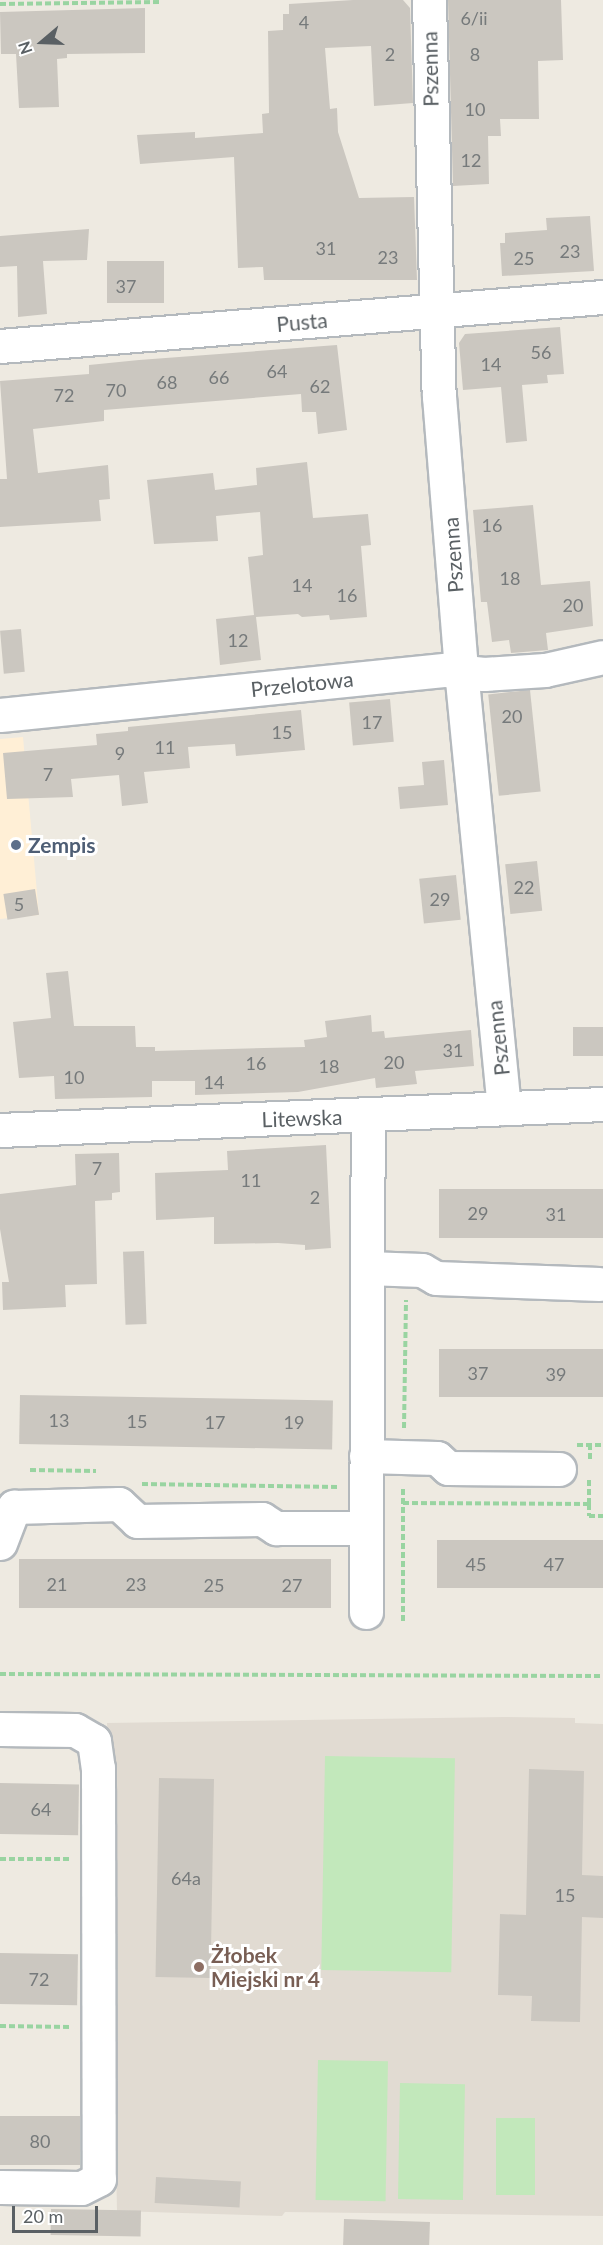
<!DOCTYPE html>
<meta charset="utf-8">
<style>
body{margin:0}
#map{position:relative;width:603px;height:2245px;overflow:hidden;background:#eeeae1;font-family:Lato,sans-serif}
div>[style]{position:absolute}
.commercial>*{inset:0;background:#ffefd6}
.education>*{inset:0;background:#e1dbd2}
.green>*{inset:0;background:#c2e8bb;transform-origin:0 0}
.building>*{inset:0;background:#cbc7c0;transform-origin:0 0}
.path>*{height:4px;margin-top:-2px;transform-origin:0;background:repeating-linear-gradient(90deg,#99d4a1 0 6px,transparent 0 9px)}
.roads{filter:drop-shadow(2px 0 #b4b9bd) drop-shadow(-2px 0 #b4b9bd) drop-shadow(0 2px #b4b9bd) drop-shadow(0 -2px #b4b9bd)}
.minor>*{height:33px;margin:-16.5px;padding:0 16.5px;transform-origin:16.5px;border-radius:16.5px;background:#fff}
.dots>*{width:16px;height:16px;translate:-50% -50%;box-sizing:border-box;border:3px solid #fff;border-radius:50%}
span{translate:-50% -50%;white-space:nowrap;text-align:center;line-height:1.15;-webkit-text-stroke:6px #fff;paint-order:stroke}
.number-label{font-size:18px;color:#767a7b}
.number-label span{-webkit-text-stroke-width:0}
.street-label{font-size:21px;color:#5a6064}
.service-label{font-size:21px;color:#4e5e75;font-weight:700}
.left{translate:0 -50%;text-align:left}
.education-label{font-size:21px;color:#785e54;font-weight:700}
.north{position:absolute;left:12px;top:12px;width:60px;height:60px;-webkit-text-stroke:4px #fff;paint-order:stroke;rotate:251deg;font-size:16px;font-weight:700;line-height:24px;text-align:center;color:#5a6064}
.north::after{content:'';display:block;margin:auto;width:21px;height:27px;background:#5a6064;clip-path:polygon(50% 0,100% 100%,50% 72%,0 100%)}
.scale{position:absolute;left:12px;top:2206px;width:86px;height:27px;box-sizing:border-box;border:3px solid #5a6064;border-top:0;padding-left:8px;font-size:18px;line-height:21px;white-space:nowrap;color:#5a6064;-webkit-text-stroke:4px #fff;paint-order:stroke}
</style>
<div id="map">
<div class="commercial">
<i style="clip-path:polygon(23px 737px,39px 915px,0 919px,0 739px)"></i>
</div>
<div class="education">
<i style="clip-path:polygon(503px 1717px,575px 1718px,575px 1723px,603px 1724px,603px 2216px,285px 2212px,282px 2216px,117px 2211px,107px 1723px)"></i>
</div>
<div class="green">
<i style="left:325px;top:1756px;width:130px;height:214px;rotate:1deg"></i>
<i style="left:318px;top:2060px;width:70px;height:140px;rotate:1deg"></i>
<i style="left:400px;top:2083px;width:65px;height:116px;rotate:1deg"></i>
<i style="left:496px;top:2118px;width:39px;height:77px"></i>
</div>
<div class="building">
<i style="clip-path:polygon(353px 0,403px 0,410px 8px,413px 103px,374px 106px,371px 46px,325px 48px,330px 109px,337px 108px,338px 132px,359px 198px,414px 197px,417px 280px,264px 280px,263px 267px,238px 268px,234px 157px,140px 164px,137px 135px,195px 132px,195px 138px,263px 133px,262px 114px,269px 113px,268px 31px,283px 30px,283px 14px,289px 14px,289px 4px)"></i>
<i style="clip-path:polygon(448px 0,561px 0,563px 60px,538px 61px,539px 119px,500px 119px,501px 136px,488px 136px,489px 184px,453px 186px)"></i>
<i style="clip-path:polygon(145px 8px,145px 53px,67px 54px,67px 58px,57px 59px,59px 107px,19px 108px,16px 54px,1px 54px,0 12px)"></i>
<i style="clip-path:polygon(590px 216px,594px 271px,502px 276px,500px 243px,505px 243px,505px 233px,547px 230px,546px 218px)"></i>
<i style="clip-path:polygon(89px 229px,87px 260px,43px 261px,47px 314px,18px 317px,17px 266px,0 267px,0 236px)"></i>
<i style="left:164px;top:261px;width:42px;height:57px;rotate:90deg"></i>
<i style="clip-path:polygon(560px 327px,564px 374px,547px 375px,548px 383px,522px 385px,527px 441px,506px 443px,501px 387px,463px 390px,459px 343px,465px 334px)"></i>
<i style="clip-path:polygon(337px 345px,347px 430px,318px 434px,316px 412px,302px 412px,301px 394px,104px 410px,104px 421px,33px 429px,38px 473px,108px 465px,110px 499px,99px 500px,101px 521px,0 527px,0 479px,7px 479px,0 381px,89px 374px,89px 365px,139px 360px)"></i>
<i style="clip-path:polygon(307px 462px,313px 518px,368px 514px,371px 545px,361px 546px,367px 617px,330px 620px,329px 615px,302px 617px,298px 614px,256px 617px,261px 660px,220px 665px,216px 619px,254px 615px,248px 557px,263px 555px,260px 512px,216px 516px,218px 541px,154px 544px,147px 480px,213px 473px,215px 490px,257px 485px,256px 468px)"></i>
<i style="clip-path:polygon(533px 505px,541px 585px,590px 581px,593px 626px,546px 633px,548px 650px,511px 653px,509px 640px,492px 642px,487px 602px,481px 602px,473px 510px)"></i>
<i style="left:21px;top:629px;width:43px;height:21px;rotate:85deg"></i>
<i style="left:530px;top:690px;width:102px;height:42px;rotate:84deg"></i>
<i style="left:390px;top:699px;width:43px;height:41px;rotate:85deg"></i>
<i style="clip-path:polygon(301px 710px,305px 750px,236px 756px,235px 744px,188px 747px,190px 768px,144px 772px,148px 803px,122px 806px,119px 775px,71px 779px,73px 797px,7px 799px,3px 753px,97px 745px,96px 734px,128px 731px,128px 727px)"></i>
<i style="clip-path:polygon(444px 760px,448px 805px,400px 809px,398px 787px,424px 785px,422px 762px)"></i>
<i style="left:537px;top:861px;width:50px;height:32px;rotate:84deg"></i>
<i style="left:456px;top:875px;width:45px;height:37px;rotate:84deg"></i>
<i style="left:35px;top:889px;width:26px;height:32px;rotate:81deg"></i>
<i style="clip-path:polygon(68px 971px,74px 1026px,135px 1026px,136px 1047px,155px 1047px,155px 1051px,305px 1047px,304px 1040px,327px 1037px,325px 1021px,371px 1015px,372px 1032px,384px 1031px,385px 1038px,471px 1030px,474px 1066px,415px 1071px,417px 1084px,376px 1088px,375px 1078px,298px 1092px,195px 1095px,195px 1081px,152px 1081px,152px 1097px,55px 1099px,54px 1076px,19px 1078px,13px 1022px,51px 1018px,46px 973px)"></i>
<i style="left:603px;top:1027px;width:29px;height:30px;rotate:90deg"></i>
<i style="clip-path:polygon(326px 1145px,331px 1248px,305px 1250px,305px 1245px,278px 1243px,214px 1244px,214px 1217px,156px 1220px,155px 1173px,228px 1170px,227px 1151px)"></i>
<i style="clip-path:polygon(119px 1153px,120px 1192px,112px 1193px,112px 1200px,95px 1201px,97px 1284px,65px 1285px,66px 1307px,3px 1310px,2px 1282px,9px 1282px,0 1229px,0 1194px,76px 1185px,75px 1154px)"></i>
<i style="left:439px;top:1189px;width:164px;height:49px"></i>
<i style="left:144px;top:1251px;width:73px;height:21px;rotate:88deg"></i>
<i style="left:439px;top:1349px;width:164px;height:48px"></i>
<i style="left:20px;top:1395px;width:313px;height:49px;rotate:1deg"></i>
<i style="left:437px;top:1540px;width:166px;height:48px"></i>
<i style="left:19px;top:1559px;width:312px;height:49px"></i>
<i style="clip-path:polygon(529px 1769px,584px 1771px,582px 1875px,603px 1876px,603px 1918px,582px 1917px,580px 2022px,531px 2021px,532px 1996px,498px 1995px,500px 1914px,526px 1915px)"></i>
<i style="left:159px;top:1778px;width:55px;height:199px;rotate:1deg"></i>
<i style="left:0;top:1783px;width:79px;height:51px;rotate:1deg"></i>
<i style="left:0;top:1953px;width:78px;height:51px;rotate:1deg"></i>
<i style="left:0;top:2116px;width:80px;height:49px"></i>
<i style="left:156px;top:2177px;width:85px;height:26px;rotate:3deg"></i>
<i style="left:51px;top:2209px;width:90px;height:26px;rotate:1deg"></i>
<i style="left:344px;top:2219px;width:86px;height:26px;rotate:2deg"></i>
</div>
<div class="path">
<i style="left:0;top:4px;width:159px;rotate:-0.7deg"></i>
<i style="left:404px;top:1428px;width:128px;rotate:-89.1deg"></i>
<i style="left:577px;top:1445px;width:26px"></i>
<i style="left:590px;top:1459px;width:14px;rotate:-90deg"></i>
<i style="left:30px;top:1470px;width:66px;rotate:0.9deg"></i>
<i style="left:142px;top:1484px;width:196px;rotate:0.9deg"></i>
<i style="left:403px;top:1503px;width:186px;rotate:0.3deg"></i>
<i style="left:589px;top:1504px;width:12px;rotate:90deg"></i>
<i style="left:589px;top:1516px;width:14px"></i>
<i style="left:589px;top:1504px;width:26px;rotate:-90deg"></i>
<i style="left:403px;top:1621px;width:135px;rotate:-90deg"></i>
<i style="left:0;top:1674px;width:603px;rotate:0.19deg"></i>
<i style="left:0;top:1859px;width:70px"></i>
<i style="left:0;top:2026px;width:70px;rotate:0.8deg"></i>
</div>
<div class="roads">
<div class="minor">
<i style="left:429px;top:0;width:396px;rotate:88.6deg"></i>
<i style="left:439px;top:396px;width:275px;rotate:85.4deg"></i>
<i style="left:461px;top:670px;width:440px;rotate:84.4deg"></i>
<i style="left:0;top:346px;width:605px;rotate:-4.65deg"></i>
<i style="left:0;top:715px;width:448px;rotate:-5.8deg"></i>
<i style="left:446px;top:670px;width:38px;rotate:6deg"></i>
<i style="left:484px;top:674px;width:61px;rotate:-3.8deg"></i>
<i style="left:545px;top:670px;width:59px;rotate:-12.6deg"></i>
<i style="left:0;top:1130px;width:604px;rotate:-2.47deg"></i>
<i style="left:367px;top:1268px;width:55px;rotate:2.1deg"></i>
<i style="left:422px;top:1270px;width:16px;rotate:30deg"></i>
<i style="left:436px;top:1278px;width:163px;rotate:2.1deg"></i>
<i style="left:366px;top:1456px;width:71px;rotate:1.6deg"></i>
<i style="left:437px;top:1458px;width:15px;rotate:42deg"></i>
<i style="left:448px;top:1468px;width:111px;rotate:0.5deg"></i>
<i style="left:0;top:1543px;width:39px;rotate:-69deg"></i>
<i style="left:14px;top:1507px;width:105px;rotate:-1.6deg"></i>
<i style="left:119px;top:1504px;width:25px;rotate:43deg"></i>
<i style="left:137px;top:1521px;width:125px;rotate:-0.9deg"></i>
<i style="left:262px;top:1519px;width:17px;rotate:33deg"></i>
<i style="left:276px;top:1528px;width:90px"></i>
<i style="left:366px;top:1612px;width:497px;rotate:-89.8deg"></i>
<i style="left:0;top:1729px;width:75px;rotate:0.8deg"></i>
<i style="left:75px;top:1730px;width:22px;rotate:30deg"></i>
<i style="left:94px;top:1741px;width:27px;rotate:82deg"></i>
<i style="left:98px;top:1768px;width:411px;rotate:89.9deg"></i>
<i style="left:99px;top:2179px;width:20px;rotate:153deg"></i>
<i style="left:81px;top:2188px;width:81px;rotate:-179.3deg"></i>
</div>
</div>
<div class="dots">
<i style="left:16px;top:845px;background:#5c6f8a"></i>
<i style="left:199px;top:1967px;background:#8d6e63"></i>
</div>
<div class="number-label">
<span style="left:474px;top:18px">6/ii</span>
<span style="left:304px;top:22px">4</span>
<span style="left:390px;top:54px">2</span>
<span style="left:475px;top:54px">8</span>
<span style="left:475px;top:109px">10</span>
<span style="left:471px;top:160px">12</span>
<span style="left:326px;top:248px">31</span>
<span style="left:570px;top:251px">23</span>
<span style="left:388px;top:257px">23</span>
<span style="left:524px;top:258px">25</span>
<span style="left:126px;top:286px">37</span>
<span style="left:541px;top:352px">56</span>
<span style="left:491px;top:364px">14</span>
<span style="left:277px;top:371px">64</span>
<span style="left:219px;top:377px">66</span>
<span style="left:167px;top:382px">68</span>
<span style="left:320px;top:386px">62</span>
<span style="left:116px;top:390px">70</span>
<span style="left:64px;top:395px">72</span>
<span style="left:492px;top:525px">16</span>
<span style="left:510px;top:578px">18</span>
<span style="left:302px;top:585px">14</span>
<span style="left:347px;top:595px">16</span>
<span style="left:573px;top:605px">20</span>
<span style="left:238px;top:640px">12</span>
<span style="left:512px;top:716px">20</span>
<span style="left:372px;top:722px">17</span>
<span style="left:282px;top:732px">15</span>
<span style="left:165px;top:747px">11</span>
<span style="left:120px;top:753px">9</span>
<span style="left:48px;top:774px">7</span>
<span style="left:524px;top:887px">22</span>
<span style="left:440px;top:899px">29</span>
<span style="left:19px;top:904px">5</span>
<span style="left:453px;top:1050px">31</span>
<span style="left:394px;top:1062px">20</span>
<span style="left:256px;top:1063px">16</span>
<span style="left:329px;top:1066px">18</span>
<span style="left:74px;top:1077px">10</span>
<span style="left:214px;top:1082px">14</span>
<span style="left:97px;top:1168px">7</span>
<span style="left:251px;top:1180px">11</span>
<span style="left:315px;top:1197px">2</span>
<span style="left:478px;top:1213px">29</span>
<span style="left:556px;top:1214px">31</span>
<span style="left:478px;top:1373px">37</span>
<span style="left:556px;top:1374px">39</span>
<span style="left:59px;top:1420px">13</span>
<span style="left:137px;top:1421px">15</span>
<span style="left:215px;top:1422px">17</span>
<span style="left:294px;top:1422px">19</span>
<span style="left:476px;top:1564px">45</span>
<span style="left:554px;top:1564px">47</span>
<span style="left:57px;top:1584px">21</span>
<span style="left:136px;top:1584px">23</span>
<span style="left:214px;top:1585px">25</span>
<span style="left:292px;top:1585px">27</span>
<span style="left:41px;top:1809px">64</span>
<span style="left:186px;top:1878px">64a</span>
<span style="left:565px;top:1895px">15</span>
<span style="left:39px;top:1979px">72</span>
<span style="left:40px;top:2141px">80</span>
</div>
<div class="street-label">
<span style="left:430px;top:69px;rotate:-91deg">Pszenna</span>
<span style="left:302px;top:322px;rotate:-5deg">Pusta</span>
<span style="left:453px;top:555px;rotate:-94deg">Pszenna</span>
<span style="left:302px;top:684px;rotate:-6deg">Przelotowa</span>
<span style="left:498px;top:1038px;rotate:-96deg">Pszenna</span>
<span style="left:302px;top:1118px;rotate:-2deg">Litewska</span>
</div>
<div class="service-label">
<span class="left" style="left:28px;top:845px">Zempis</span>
</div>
<div class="education-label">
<span class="left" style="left:211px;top:1967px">Żłobek<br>Miejski nr 4</span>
</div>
<div class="north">N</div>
<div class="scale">20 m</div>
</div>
